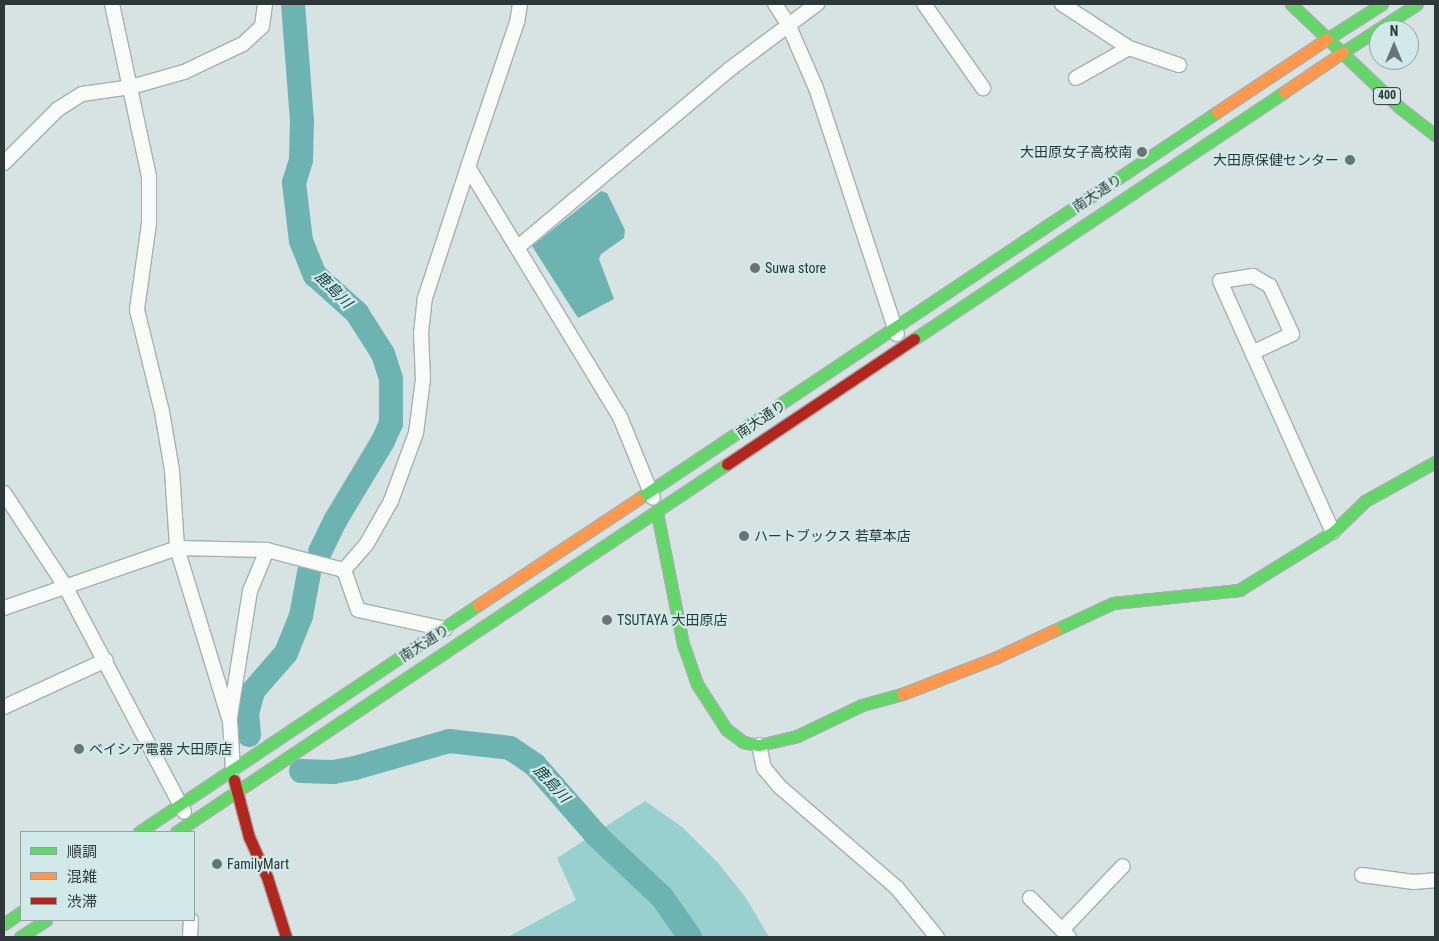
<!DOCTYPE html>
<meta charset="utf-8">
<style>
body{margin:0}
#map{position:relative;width:1439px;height:941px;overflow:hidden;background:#d7e3e3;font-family:"Roboto Condensed","Noto Sans JP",sans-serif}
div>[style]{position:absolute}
.forest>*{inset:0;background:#97d0cf}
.water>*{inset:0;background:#6cb3b2}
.river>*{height:24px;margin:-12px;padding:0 12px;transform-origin:12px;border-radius:12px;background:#6cb3b2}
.roads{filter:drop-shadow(1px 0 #a6afaf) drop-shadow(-1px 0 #a6afaf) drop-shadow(0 1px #a6afaf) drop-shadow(0 -1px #a6afaf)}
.street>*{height:14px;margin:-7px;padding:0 7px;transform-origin:7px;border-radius:7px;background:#f9fbfb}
.fast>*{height:11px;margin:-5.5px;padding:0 5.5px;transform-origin:5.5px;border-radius:5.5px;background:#63d668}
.slow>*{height:11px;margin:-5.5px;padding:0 5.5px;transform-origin:5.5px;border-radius:5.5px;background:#ff974d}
.jam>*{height:11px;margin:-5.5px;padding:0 5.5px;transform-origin:5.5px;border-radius:5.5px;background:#b3261e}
.dots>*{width:14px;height:14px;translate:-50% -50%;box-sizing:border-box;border:2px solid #d1e9e8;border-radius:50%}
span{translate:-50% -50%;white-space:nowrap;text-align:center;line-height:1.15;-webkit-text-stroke:4.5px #d1e9e8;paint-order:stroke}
.shield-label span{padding:1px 4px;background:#d1e9e8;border:1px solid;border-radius:4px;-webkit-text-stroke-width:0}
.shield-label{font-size:12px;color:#2f3838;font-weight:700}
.poi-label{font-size:14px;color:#2f3838}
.right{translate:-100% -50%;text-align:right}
.left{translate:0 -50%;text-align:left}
.street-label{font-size:14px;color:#2f3838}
.water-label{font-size:15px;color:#0e3c3b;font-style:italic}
.frame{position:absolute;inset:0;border:5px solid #2f3838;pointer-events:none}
.legend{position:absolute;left:20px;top:831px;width:175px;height:90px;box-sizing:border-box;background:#d1e9e8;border:1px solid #90a2a2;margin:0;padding:6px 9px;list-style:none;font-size:15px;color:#2f3838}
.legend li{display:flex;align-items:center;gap:10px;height:25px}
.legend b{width:25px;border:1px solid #90a2a2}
.north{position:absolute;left:1369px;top:20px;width:50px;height:50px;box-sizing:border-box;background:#d1e9e8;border:1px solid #90a2a2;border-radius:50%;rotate:0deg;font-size:14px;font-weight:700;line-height:20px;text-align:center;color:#2f3838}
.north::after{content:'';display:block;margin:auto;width:18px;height:22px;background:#6a7474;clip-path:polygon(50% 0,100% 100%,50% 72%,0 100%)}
</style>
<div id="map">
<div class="forest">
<i style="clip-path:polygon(645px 801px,682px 827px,719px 864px,746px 898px,769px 937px,508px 937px,576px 900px,557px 858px)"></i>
</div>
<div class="water">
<i style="clip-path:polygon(601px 191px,607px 193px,625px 230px,624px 238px,601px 254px,599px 259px,614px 299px,578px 318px,532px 246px)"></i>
</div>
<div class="river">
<i style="left:293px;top:4px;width:116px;rotate:85.6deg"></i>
<i style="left:302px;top:120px;width:40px;rotate:91.4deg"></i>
<i style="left:301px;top:160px;width:24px;rotate:107deg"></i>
<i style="left:294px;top:183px;width:58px;rotate:83.1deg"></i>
<i style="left:301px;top:241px;width:37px;rotate:68deg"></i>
<i style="left:315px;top:275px;width:57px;rotate:42.1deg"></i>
<i style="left:357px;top:313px;width:49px;rotate:57.6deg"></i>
<i style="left:383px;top:354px;width:26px;rotate:72deg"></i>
<i style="left:391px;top:379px;width:44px;rotate:90deg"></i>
<i style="left:391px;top:423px;width:20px;rotate:114deg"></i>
<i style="left:383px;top:441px;width:93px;rotate:121deg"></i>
<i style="left:335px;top:521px;width:34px;rotate:116deg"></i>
<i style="left:249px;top:735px;width:21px;rotate:-95deg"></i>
<i style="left:247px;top:714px;width:24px;rotate:-75deg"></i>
<i style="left:253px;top:691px;width:50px;rotate:-49deg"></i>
<i style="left:286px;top:653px;width:40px;rotate:-68deg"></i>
<i style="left:301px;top:616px;width:44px;rotate:-79.5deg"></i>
<i style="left:301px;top:771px;width:32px;rotate:2deg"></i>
<i style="left:333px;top:772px;width:22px;rotate:-10deg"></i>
<i style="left:355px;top:768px;width:98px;rotate:-16deg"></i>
<i style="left:449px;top:741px;width:61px;rotate:6.5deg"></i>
<i style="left:510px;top:748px;width:30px;rotate:34deg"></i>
<i style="left:535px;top:765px;width:96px;rotate:48.8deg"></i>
<i style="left:598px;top:837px;width:88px;rotate:43.2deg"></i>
<i style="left:662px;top:897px;width:49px;rotate:55deg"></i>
</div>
<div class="roads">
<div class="street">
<i style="left:112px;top:4px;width:177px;rotate:77.9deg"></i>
<i style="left:149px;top:177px;width:46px;rotate:90deg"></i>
<i style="left:149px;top:223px;width:88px;rotate:97.9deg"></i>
<i style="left:137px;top:310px;width:105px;rotate:76.2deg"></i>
<i style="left:162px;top:412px;width:59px;rotate:80.2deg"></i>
<i style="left:172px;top:470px;width:78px;rotate:86.3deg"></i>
<i style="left:177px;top:548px;width:181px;rotate:73deg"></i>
<i style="left:230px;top:721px;width:48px;rotate:86.4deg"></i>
<i style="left:520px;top:4px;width:18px;rotate:99deg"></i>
<i style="left:517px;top:22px;width:153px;rotate:108.7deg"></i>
<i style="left:468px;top:167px;width:293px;rotate:58.7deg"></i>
<i style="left:620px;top:417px;width:87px;rotate:67.8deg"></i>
<i style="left:775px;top:4px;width:24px;rotate:57deg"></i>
<i style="left:788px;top:24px;width:70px;rotate:66.4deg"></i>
<i style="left:816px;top:88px;width:259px;rotate:71.8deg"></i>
<i style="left:924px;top:4px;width:103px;rotate:54.9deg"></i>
<i style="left:1062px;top:4px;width:80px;rotate:33.3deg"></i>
<i style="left:1129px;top:48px;width:53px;rotate:18.8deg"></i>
<i style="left:1076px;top:78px;width:61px;rotate:-29.5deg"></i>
<i style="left:4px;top:163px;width:76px;rotate:-45deg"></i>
<i style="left:58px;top:109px;width:28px;rotate:-32deg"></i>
<i style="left:82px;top:94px;width:49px;rotate:-8.1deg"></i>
<i style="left:131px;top:87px;width:55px;rotate:-15.8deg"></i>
<i style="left:184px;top:72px;width:65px;rotate:-25.4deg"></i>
<i style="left:243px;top:44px;width:26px;rotate:-43deg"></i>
<i style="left:262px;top:26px;width:22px;rotate:-82deg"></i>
<i style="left:518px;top:247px;width:277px;rotate:-40deg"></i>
<i style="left:730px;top:69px;width:109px;rotate:-36.8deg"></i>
<i style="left:1254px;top:352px;width:42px;rotate:-25.3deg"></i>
<i style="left:1292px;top:334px;width:53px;rotate:-114.6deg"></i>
<i style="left:1270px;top:286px;width:20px;rotate:-150deg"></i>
<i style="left:1253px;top:276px;width:33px;rotate:171deg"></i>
<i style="left:1220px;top:281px;width:275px;rotate:65.8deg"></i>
<i style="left:4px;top:493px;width:111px;rotate:56.7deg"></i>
<i style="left:65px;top:586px;width:255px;rotate:62.2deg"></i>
<i style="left:344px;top:570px;width:42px;rotate:70.7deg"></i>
<i style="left:358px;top:610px;width:89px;rotate:12.3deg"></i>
<i style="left:4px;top:608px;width:183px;rotate:-19.1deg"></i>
<i style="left:177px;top:548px;width:90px;rotate:1.3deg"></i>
<i style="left:267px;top:550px;width:80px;rotate:14.6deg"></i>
<i style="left:344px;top:570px;width:33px;rotate:-49deg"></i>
<i style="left:366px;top:545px;width:51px;rotate:-60.4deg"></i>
<i style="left:391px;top:501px;width:72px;rotate:-69.8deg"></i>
<i style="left:416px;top:433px;width:54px;rotate:-82.6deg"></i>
<i style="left:423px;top:379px;width:45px;rotate:-92.5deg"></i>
<i style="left:421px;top:334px;width:36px;rotate:-84deg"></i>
<i style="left:425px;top:298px;width:138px;rotate:-71.8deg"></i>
<i style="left:4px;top:707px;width:112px;rotate:-24.7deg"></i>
<i style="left:230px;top:717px;width:128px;rotate:-81deg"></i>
<i style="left:250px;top:591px;width:44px;rotate:-67.5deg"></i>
<i style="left:759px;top:745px;width:24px;rotate:78deg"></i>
<i style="left:764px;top:768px;width:25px;rotate:50deg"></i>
<i style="left:780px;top:787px;width:155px;rotate:40.8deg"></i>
<i style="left:897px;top:888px;width:63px;rotate:50.8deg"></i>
<i style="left:1362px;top:875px;width:52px;rotate:7.7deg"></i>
<i style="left:1414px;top:882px;width:21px;rotate:-5deg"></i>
<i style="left:1030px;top:898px;width:55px;rotate:45deg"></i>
<i style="left:1062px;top:930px;width:88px;rotate:-46.4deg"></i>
<i style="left:190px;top:937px;width:17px;rotate:-87deg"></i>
</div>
<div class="fast">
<i style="left:1291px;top:4px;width:149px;rotate:43.6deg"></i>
<i style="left:1399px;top:107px;width:46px;rotate:37.9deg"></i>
<i style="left:1327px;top:39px;width:65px;rotate:-32.5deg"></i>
<i style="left:1343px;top:52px;width:88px;rotate:-33deg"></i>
<i style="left:914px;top:339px;width:445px;rotate:-33.7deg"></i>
<i style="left:638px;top:499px;width:696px;rotate:-33.76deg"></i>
<i style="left:657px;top:513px;width:134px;rotate:78.8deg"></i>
<i style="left:683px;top:644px;width:42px;rotate:70.7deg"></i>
<i style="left:697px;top:684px;width:54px;rotate:57.2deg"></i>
<i style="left:726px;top:729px;width:21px;rotate:37deg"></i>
<i style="left:743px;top:742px;width:16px;rotate:11deg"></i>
<i style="left:759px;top:745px;width:39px;rotate:-13deg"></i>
<i style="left:797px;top:736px;width:72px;rotate:-25.5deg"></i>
<i style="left:862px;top:705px;width:41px;rotate:-15.4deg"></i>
<i style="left:1055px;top:630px;width:64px;rotate:-25deg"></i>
<i style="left:1113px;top:603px;width:127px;rotate:-5.9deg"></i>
<i style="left:1239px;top:590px;width:110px;rotate:-31.7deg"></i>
<i style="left:1333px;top:532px;width:45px;rotate:-44.1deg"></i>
<i style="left:1365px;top:501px;width:80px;rotate:-29.1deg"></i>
<i style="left:139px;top:832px;width:408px;rotate:-33.8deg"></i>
<i style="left:176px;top:832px;width:663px;rotate:-33.74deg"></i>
<i style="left:4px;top:924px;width:21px;rotate:-35deg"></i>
<i style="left:20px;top:937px;width:31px;rotate:-33deg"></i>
</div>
<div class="slow">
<i style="left:1284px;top:92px;width:71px;rotate:-34.1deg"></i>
<i style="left:1217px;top:112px;width:132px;rotate:-33.6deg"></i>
<i style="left:478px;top:605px;width:192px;rotate:-33.5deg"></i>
<i style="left:902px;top:694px;width:100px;rotate:-21.2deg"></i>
<i style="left:995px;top:658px;width:66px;rotate:-25deg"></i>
</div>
<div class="jam">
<i style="left:727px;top:464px;width:225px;rotate:-33.8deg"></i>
<i style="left:234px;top:780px;width:59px;rotate:75.3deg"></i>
<i style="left:249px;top:837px;width:44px;rotate:65.8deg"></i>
<i style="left:267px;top:877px;width:63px;rotate:72.4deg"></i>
</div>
</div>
<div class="dots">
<i style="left:1142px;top:152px;background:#6a7474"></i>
<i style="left:1350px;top:160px;background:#6a7474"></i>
<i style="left:755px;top:268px;background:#6a7474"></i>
<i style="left:744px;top:536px;background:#6a7474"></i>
<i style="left:607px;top:620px;background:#6a7474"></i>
<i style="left:79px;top:749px;background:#6a7474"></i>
<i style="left:217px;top:864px;background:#6a7474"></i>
</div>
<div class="shield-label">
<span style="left:1387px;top:96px">400</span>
</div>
<div class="poi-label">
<span class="right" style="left:1132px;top:152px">大田原女子高校南</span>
<span class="right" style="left:1339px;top:160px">大田原保健センター</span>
<span class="left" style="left:765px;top:268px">Suwa store</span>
<span class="left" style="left:754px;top:536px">ハートブックス 若草本店</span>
<span class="left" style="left:617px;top:620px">TSUTAYA 大田原店</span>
<span class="left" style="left:89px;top:749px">ベイシア電器 大田原店</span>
<span class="left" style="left:227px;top:864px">FamilyMart</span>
</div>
<div class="street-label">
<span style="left:1097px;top:193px;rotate:-34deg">南大通り</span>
<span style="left:761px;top:419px;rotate:-34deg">南大通り</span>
<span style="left:424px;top:643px;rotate:-33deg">南大通り</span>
</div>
<div class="water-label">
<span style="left:333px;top:290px;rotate:45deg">鹿島川</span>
<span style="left:551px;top:784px;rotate:47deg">鹿島川</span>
</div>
<div class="frame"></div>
<ul class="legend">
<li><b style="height:6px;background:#63d668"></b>順調</li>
<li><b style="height:6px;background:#ff974d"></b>混雑</li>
<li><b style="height:6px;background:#b3261e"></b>渋滞</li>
</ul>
<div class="north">N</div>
</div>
